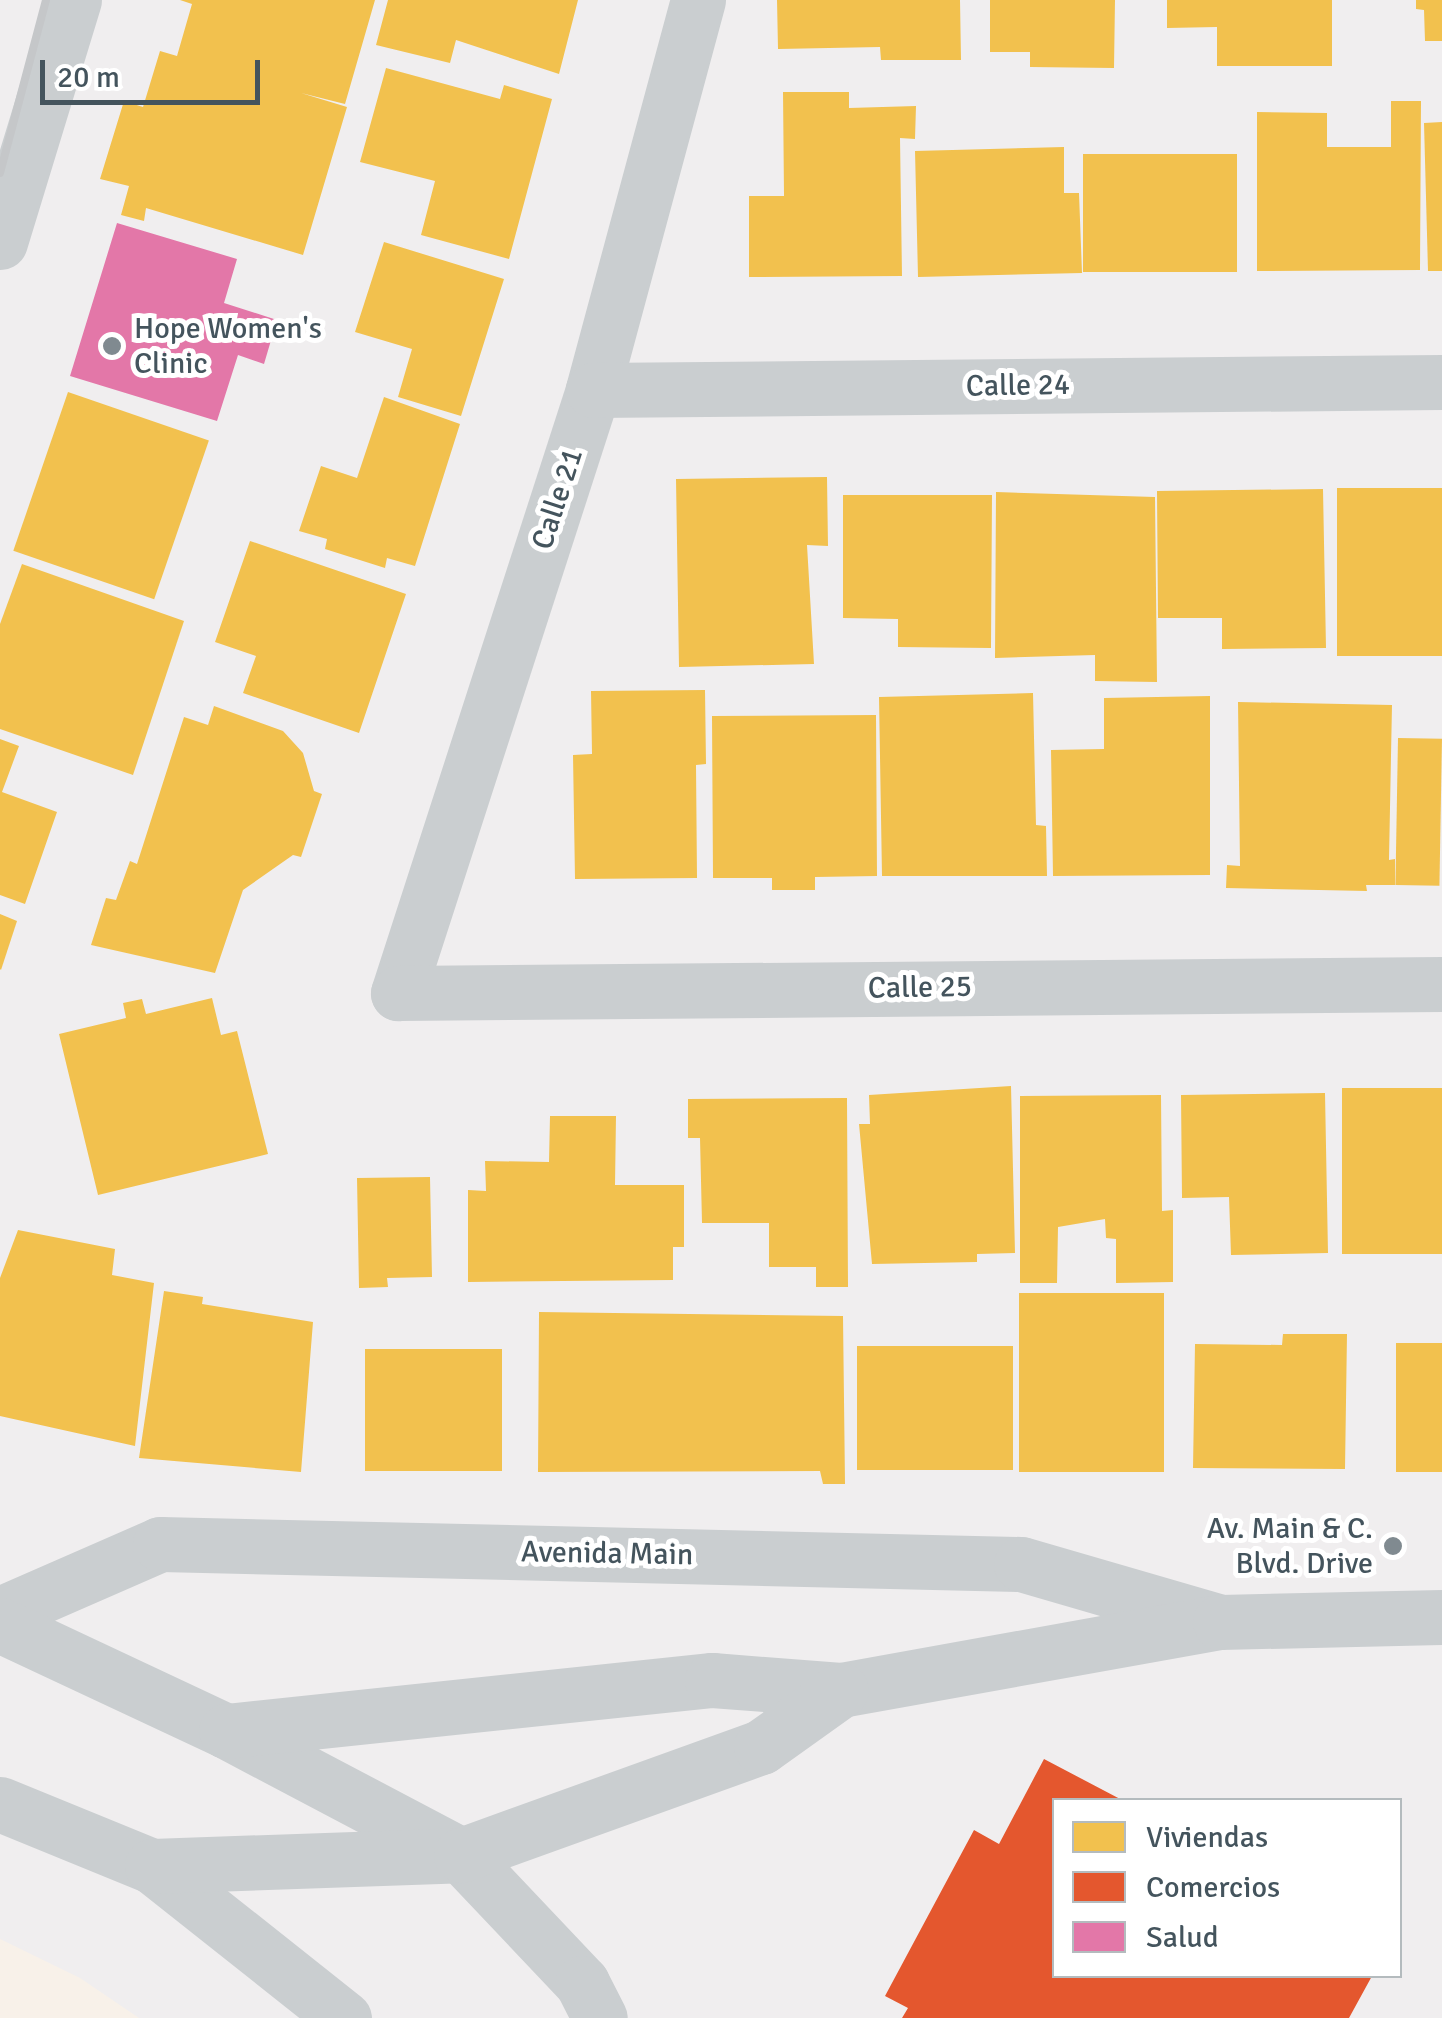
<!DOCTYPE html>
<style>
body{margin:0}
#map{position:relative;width:1442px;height:2018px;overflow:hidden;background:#f0eeef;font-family:Signika,sans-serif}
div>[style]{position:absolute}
.commercial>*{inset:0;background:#f8f1e9}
.homes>*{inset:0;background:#f2c14e;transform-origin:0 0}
.shops>*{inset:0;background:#e4572e}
.health>*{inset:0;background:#e377a8}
.minor>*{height:55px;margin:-27.5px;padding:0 27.5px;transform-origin:27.5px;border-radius:27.5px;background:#caced0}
.rail>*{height:8px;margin:-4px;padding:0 4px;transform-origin:4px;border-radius:4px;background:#c5c7c9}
.dots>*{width:28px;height:28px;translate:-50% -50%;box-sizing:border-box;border:5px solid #fff;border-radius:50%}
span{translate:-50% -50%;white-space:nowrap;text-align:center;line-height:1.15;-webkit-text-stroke:10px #fff;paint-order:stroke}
.poi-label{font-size:30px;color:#44545d}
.left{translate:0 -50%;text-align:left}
.right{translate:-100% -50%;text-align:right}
.street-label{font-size:30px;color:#44545d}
.legend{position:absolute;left:1052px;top:1798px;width:350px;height:180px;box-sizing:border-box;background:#fff;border:2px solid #b4bbbe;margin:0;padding:12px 18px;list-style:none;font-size:30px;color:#44545d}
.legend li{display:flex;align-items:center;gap:20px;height:50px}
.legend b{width:50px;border:2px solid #b4bbbe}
.scale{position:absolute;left:40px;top:60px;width:220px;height:45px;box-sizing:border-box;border:5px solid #44545d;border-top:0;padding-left:12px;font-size:30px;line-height:35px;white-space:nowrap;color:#44545d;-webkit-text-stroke:8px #fff;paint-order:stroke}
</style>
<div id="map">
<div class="commercial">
<i style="clip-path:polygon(0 1939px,80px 1978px,139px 2018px,0 2018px)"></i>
</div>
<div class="homes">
<i style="clip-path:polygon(180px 0,375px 0,345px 104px,301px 93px,347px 107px,303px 255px,146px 208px,144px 221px,121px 215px,129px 186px,100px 179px,124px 101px,143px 107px,160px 51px,177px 56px,192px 4px)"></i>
<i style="clip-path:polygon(388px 0,578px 0,559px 74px,456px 40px,450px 63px,376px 45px)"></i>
<i style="clip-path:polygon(777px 0,960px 0,961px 60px,881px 60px,880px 47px,778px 49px)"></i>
<i style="clip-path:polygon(990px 0,1115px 0,1114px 68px,1030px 67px,1030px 52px,990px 52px)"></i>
<i style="clip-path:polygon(1167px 0,1332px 0,1332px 66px,1217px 66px,1217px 27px,1167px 28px)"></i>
<i style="clip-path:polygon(1416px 0,1442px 0,1442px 41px,1425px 41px,1424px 10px,1416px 9px)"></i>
<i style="clip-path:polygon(386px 68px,500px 99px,504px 85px,552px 99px,509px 259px,421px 235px,435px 181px,360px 162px)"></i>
<i style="clip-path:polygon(783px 92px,849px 92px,849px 108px,916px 106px,915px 139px,900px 138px,902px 276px,749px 277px,749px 196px,784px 196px)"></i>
<i style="clip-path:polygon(1391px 101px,1421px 101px,1420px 270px,1257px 271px,1257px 112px,1327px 113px,1327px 147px,1391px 147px)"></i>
<i style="clip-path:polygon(1442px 122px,1442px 271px,1428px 271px,1424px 123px)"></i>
<i style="clip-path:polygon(1064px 147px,1064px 193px,1079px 193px,1082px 273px,918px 277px,915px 151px)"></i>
<i style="left:1237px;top:154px;width:118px;height:154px;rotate:90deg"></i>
<i style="clip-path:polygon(384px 242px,504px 279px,461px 416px,398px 397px,412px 349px,355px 332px)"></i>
<i style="left:68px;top:392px;width:149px;height:168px;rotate:19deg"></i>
<i style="clip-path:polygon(384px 397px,460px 424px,415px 566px,387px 558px,385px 568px,325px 549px,327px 539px,299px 531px,321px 466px,357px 478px)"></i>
<i style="clip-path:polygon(827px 477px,828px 546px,807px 545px,814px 664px,679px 667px,676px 479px)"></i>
<i style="left:1442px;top:488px;width:168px;height:105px;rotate:90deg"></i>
<i style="clip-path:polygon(1323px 489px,1326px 648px,1222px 649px,1222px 618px,1158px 618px,1157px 491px)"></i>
<i style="clip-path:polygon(996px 492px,1155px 497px,1157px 682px,1095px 681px,1095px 655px,995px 658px)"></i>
<i style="clip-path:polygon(843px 495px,992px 495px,991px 648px,898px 647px,898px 619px,843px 618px)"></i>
<i style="clip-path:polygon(250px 541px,406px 594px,359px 733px,243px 693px,256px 656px,215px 642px)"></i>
<i style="clip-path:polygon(22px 564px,184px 621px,133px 775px,0 729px,0 624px)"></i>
<i style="clip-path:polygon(705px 690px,706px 764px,696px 765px,697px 878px,575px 879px,573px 755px,592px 754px,591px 691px)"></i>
<i style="clip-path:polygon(1033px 693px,1036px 825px,1046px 826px,1047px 876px,882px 876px,879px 697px)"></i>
<i style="clip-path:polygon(1210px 696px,1210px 875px,1053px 876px,1051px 750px,1104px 749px,1104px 698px)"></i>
<i style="clip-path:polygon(1238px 702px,1392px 705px,1389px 860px,1395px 859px,1395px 885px,1366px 885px,1367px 891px,1226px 888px,1227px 865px,1240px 866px)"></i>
<i style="clip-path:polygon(214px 706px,283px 731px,303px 753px,314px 791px,322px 794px,301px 857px,293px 855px,243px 890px,215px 973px,91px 945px,106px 898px,116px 900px,130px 861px,137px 864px,184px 717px,208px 725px)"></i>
<i style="clip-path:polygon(876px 715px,877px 876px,815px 877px,815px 890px,772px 890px,772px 878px,713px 878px,712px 716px)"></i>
<i style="left:1398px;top:738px;width:44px;height:147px;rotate:1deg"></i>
<i style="clip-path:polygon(0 739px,19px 746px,2px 792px,57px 812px,25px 904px,0 895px)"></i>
<i style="clip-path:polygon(0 914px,17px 921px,1px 970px,0 969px)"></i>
<i style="clip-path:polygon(212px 998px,221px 1035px,237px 1031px,268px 1154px,98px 1195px,59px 1034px,126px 1018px,123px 1003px,142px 999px,146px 1014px)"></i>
<i style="clip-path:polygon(1011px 1086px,1015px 1253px,977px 1254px,977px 1262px,872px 1264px,859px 1124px,870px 1124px,869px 1095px)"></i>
<i style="left:1442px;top:1088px;width:166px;height:100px;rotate:90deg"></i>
<i style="clip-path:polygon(1325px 1093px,1328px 1253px,1231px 1255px,1229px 1197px,1182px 1198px,1181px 1095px)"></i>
<i style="clip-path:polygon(1161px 1095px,1162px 1211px,1173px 1210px,1173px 1282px,1116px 1283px,1116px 1239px,1106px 1238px,1105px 1219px,1058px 1227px,1057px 1283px,1020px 1283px,1020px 1096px)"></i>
<i style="clip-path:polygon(847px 1098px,848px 1287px,816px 1287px,816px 1267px,769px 1267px,769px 1223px,702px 1223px,700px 1138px,688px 1138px,688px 1099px)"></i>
<i style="clip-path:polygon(550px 1116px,616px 1116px,615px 1185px,684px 1185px,684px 1247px,673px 1247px,673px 1280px,468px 1282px,468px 1190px,486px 1191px,485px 1161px,549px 1162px)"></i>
<i style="clip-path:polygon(430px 1177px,432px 1277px,387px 1278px,388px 1287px,359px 1288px,357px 1178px)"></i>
<i style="clip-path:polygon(18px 1230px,115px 1249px,112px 1275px,154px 1283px,135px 1446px,0 1416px,0 1278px)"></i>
<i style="clip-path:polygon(164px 1291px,203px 1297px,202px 1304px,313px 1322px,301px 1472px,139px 1458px)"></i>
<i style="left:1019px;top:1293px;width:145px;height:179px"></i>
<i style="clip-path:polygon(539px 1312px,843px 1316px,845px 1484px,823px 1484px,820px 1471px,538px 1472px)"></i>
<i style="clip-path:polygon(1283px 1334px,1347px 1334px,1345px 1469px,1193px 1468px,1195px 1344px,1282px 1345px)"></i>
<i style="left:1396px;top:1343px;width:46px;height:129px"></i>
<i style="left:857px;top:1346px;width:156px;height:124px"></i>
<i style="left:502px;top:1349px;width:122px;height:137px;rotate:90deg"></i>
</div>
<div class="shops">
<i style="clip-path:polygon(1044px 1759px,1122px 1800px,1054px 1800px,1054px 1976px,1372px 1976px,1349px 2018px,902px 2018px,908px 2008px,885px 1996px,974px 1830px,999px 1844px)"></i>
</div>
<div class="health">
<i style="clip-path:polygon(117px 223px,237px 259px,224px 303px,277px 320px,264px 364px,238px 355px,217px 421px,70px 376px)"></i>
</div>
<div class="minor">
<i style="left:698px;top:0;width:404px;rotate:105.1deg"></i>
<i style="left:593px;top:390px;width:634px;rotate:107.92deg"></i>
<i style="left:398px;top:993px;width:1044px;rotate:-0.49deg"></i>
<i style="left:0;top:242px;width:253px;rotate:-73deg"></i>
<i style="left:593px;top:390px;width:849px;rotate:-0.54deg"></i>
<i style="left:0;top:1614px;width:175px;rotate:-23.6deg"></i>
<i style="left:160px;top:1544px;width:861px;rotate:1.33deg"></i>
<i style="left:1021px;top:1564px;width:207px;rotate:16.2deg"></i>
<i style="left:0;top:1625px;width:250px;rotate:25.1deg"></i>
<i style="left:226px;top:1731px;width:266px;rotate:27.8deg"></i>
<i style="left:461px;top:1855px;width:176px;rotate:46.6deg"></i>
<i style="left:582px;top:1983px;width:39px;rotate:63deg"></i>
<i style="left:226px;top:1731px;width:489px;rotate:-6deg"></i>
<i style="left:712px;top:1680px;width:129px;rotate:4.4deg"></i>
<i style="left:841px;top:1690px;width:385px;rotate:-10.2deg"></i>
<i style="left:1220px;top:1622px;width:222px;rotate:-1.3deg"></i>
<i style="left:0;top:1804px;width:164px;rotate:22.2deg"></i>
<i style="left:152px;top:1866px;width:245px;rotate:38.4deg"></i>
<i style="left:152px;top:1866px;width:309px;rotate:-2deg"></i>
<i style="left:461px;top:1855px;width:319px;rotate:-19.8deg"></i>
<i style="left:761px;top:1747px;width:98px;rotate:-35.5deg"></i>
</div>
<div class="rail">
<i style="left:0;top:173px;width:179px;rotate:-75.1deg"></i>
</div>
<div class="dots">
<i style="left:112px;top:346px;background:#808a90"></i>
<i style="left:1393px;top:1546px;background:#808a90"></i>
</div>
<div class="poi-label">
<span class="left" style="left:134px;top:346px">Hope Women's<br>Clinic</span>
<span class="right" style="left:1373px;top:1546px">Av. Main &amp; C.<br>Blvd. Drive</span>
</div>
<div class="street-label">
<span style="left:1018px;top:386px;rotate:-1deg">Calle 24</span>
<span style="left:558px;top:499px;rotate:-72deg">Calle 21</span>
<span style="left:920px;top:988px;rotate:-1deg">Calle 25</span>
<span style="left:607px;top:1554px;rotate:1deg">Avenida Main</span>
</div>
<ul class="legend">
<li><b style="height:28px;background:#f2c14e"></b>Viviendas</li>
<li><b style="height:28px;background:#e4572e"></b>Comercios</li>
<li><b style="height:28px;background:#e377a8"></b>Salud</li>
</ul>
<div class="scale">20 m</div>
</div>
